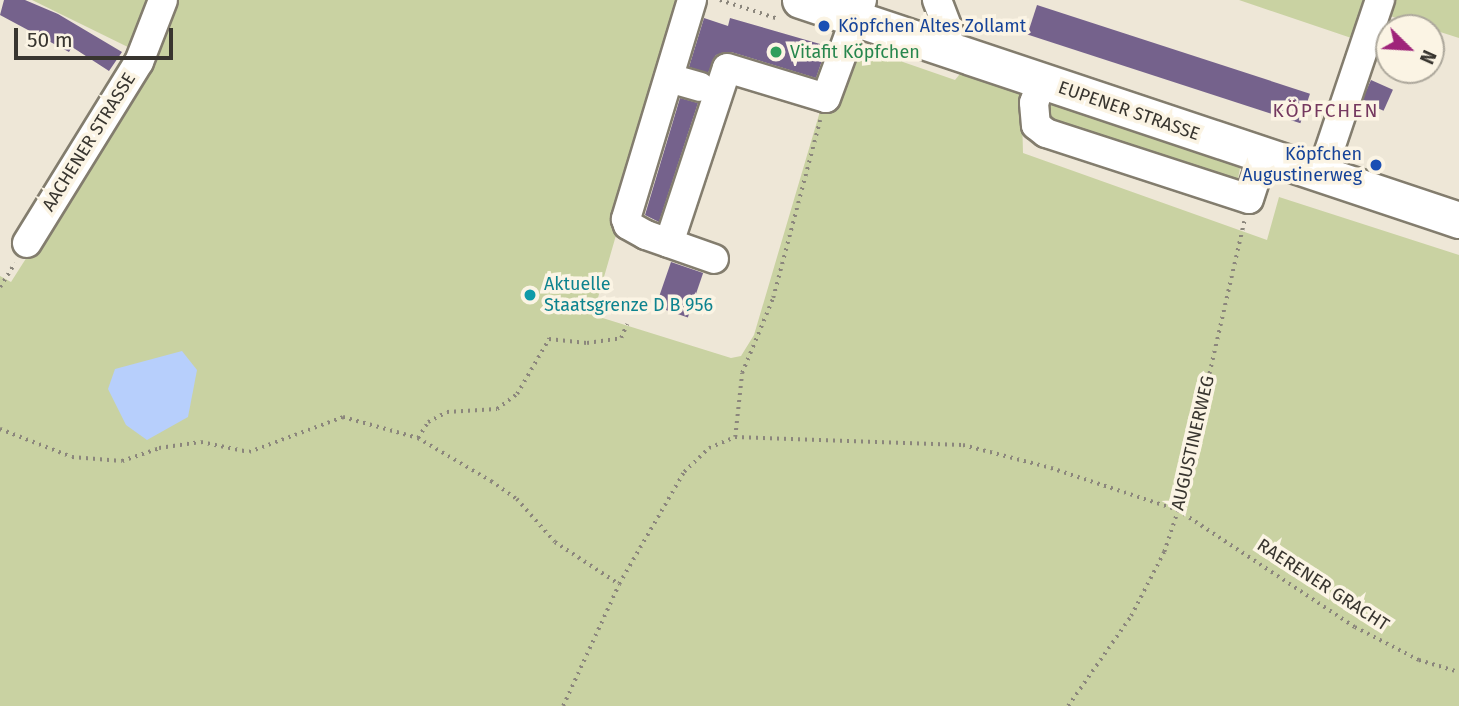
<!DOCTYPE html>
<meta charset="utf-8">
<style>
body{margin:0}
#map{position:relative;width:1459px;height:706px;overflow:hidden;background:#eee7d7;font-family:"Fira Sans",sans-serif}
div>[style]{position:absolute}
.green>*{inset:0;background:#c9d2a2}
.water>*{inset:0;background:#b7cffc}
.building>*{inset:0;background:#75628c;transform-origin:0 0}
.path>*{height:3.5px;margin-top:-1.75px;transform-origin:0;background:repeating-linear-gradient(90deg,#8b867c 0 2px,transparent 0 7px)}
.roads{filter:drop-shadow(2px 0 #837d6e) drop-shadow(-2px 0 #837d6e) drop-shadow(0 2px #837d6e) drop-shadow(0 -2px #837d6e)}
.minor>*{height:28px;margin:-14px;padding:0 14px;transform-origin:14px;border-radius:14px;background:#fff}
.major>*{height:35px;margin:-17.5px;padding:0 17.5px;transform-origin:17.5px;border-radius:17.5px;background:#fff}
.dots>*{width:19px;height:19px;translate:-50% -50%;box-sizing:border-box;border:4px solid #fbf4e4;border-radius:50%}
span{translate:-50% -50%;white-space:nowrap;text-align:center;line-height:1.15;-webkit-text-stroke:7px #fbf4e4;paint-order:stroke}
.transit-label{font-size:18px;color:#164399}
.left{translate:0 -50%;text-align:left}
.right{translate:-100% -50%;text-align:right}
.leisure-label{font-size:18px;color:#27864d}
.street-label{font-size:18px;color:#38352f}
.culture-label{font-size:18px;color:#0d838f}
.neighbourhood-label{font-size:19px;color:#75385f;letter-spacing:2px}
.north{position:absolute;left:1375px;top:14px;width:70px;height:70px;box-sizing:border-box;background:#fbf4e4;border:2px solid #ada89c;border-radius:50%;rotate:114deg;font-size:19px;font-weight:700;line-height:28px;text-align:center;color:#38352f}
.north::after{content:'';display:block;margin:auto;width:24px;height:32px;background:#9f247a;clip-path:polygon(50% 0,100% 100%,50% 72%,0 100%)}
.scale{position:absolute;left:14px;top:28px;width:159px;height:32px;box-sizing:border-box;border:4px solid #38352f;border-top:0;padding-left:9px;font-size:21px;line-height:24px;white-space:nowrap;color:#38352f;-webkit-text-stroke:5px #fbf4e4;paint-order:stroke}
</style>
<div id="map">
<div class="green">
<i style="clip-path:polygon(32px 0,154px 0,136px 51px)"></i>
<i style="clip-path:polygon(173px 0,684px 0,593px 315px,731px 358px,741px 356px,754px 335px,821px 108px,851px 44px,955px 80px,964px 69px,1231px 161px,1240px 168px,1237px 184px,1022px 115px,1023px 153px,1267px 240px,1279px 197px,1459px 255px,1459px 706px,0 706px,0 276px,11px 282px,148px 67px)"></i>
<i style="clip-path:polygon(1239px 0,1459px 0,1459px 38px,1387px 15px,1375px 46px)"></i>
</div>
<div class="water">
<i style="clip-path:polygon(182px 351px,197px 370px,188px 417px,147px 440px,126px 425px,108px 389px,115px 369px)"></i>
</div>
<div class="building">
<i style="clip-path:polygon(4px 0,25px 0,58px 14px,122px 52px,109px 71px,72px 47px,69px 52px,0 15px)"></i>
<i style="left:1037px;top:5px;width:287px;height:31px;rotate:18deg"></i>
<i style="clip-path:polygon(704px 18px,728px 26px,730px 18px,827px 46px,816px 78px,731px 52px,716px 55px,708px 73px,689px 67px)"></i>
<i style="left:1371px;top:80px;width:24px;height:23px;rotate:24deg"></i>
<i style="clip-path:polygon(680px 98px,698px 103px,659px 222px,645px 215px)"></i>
<i style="left:671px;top:262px;width:34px;height:47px;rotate:19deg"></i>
</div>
<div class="path">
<i style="left:720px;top:0;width:62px;rotate:17.9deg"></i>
<i style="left:0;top:287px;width:28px;rotate:-58deg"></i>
<i style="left:0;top:429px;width:77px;rotate:21.3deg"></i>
<i style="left:72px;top:457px;width:50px;rotate:4.6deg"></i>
<i style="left:122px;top:461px;width:39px;rotate:-19deg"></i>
<i style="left:159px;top:448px;width:42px;rotate:-8.1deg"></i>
<i style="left:201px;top:442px;width:49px;rotate:11.8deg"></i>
<i style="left:249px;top:452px;width:100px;rotate:-20.4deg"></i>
<i style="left:343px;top:417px;width:78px;rotate:15.6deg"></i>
<i style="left:418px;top:438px;width:85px;rotate:30.5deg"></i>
<i style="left:491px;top:481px;width:32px;rotate:35deg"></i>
<i style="left:517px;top:499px;width:57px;rotate:48.5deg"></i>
<i style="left:555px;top:542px;width:77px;rotate:33.3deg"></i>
<i style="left:735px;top:437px;width:64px;rotate:-83.8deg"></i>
<i style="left:742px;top:373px;width:81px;rotate:-67.5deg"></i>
<i style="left:773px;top:298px;width:184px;rotate:-75.2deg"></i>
<i style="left:418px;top:438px;width:19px;rotate:-58deg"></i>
<i style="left:428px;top:422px;width:21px;rotate:-28deg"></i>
<i style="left:447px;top:412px;width:50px;rotate:-3.4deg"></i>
<i style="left:497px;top:409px;width:25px;rotate:-37deg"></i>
<i style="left:517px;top:394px;width:64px;rotate:-59.8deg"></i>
<i style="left:549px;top:339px;width:38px;rotate:6deg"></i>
<i style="left:587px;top:343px;width:34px;rotate:-8deg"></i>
<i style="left:621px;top:338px;width:15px;rotate:-67deg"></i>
<i style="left:563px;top:706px;width:134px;rotate:-65.3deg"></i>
<i style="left:619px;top:584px;width:129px;rotate:-59.9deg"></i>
<i style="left:684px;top:472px;width:35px;rotate:-44deg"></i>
<i style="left:709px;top:448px;width:28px;rotate:-23deg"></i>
<i style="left:735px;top:437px;width:228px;rotate:2deg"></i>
<i style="left:963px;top:445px;width:91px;rotate:14.6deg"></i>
<i style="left:1051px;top:468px;width:134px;rotate:18.3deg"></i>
<i style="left:1178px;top:510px;width:212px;rotate:33.5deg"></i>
<i style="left:1355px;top:627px;width:72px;rotate:27.3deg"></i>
<i style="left:1419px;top:660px;width:42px;rotate:16.7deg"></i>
<i style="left:1068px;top:706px;width:110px;rotate:-55deg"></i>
<i style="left:1131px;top:616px;width:72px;rotate:-62.7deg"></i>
<i style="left:1164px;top:552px;width:44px;rotate:-71.6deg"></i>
<i style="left:1178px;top:510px;width:296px;rotate:-77.1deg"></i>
</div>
<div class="roads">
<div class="minor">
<i style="left:692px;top:0;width:229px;rotate:106.8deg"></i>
<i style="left:626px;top:219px;width:6px;rotate:72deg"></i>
<i style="left:628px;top:225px;width:21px;rotate:29deg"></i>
<i style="left:646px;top:235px;width:72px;rotate:19.4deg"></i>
<i style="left:937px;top:0;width:30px;rotate:69deg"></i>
<i style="left:948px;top:28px;width:21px;rotate:93deg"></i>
<i style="left:669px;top:78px;width:32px;rotate:16deg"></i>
<i style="left:1042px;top:81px;width:23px;rotate:110deg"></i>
<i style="left:1034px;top:103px;width:22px;rotate:85deg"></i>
<i style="left:1036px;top:125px;width:13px;rotate:39deg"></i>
<i style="left:1046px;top:133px;width:213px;rotate:18deg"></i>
<i style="left:1249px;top:199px;width:45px;rotate:-72deg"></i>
<i style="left:1321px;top:175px;width:185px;rotate:-71.4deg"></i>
<i style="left:27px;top:243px;width:213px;rotate:-58.3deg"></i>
<i style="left:139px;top:62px;width:66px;rotate:-68.8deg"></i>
<i style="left:669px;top:243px;width:184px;rotate:-71.7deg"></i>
<i style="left:727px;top:68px;width:103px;rotate:16.9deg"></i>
<i style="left:826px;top:98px;width:104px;rotate:-69.8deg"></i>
</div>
<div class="major">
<i style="left:800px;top:0;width:695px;rotate:18.46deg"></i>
</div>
</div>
<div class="dots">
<i style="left:824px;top:26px;background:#1a4fb4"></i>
<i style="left:776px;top:52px;background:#2e9e5b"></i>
<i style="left:1376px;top:165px;background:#1a4fb4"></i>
<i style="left:530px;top:295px;background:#0f9aa8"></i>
</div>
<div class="transit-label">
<span class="left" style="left:838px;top:26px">Köpfchen Altes Zollamt</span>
<span class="right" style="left:1362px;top:165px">Köpfchen<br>Augustinerweg</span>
</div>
<div class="leisure-label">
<span class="left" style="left:790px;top:52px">Vitafit Köpfchen</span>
</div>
<div class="street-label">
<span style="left:1129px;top:111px;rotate:19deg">EUPENER STRASSE</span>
<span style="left:89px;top:142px;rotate:-58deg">AACHENER STRASSE</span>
<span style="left:1193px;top:443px;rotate:-77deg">AUGUSTINERWEG</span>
<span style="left:1323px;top:585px;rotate:33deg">RAERENER GRACHT</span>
</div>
<div class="culture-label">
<span class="left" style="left:544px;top:295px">Aktuelle<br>Staatsgrenze D B 956</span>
</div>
<div class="neighbourhood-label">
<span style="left:1326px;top:111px">KÖPFCHEN</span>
</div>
<div class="north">N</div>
<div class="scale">50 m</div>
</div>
